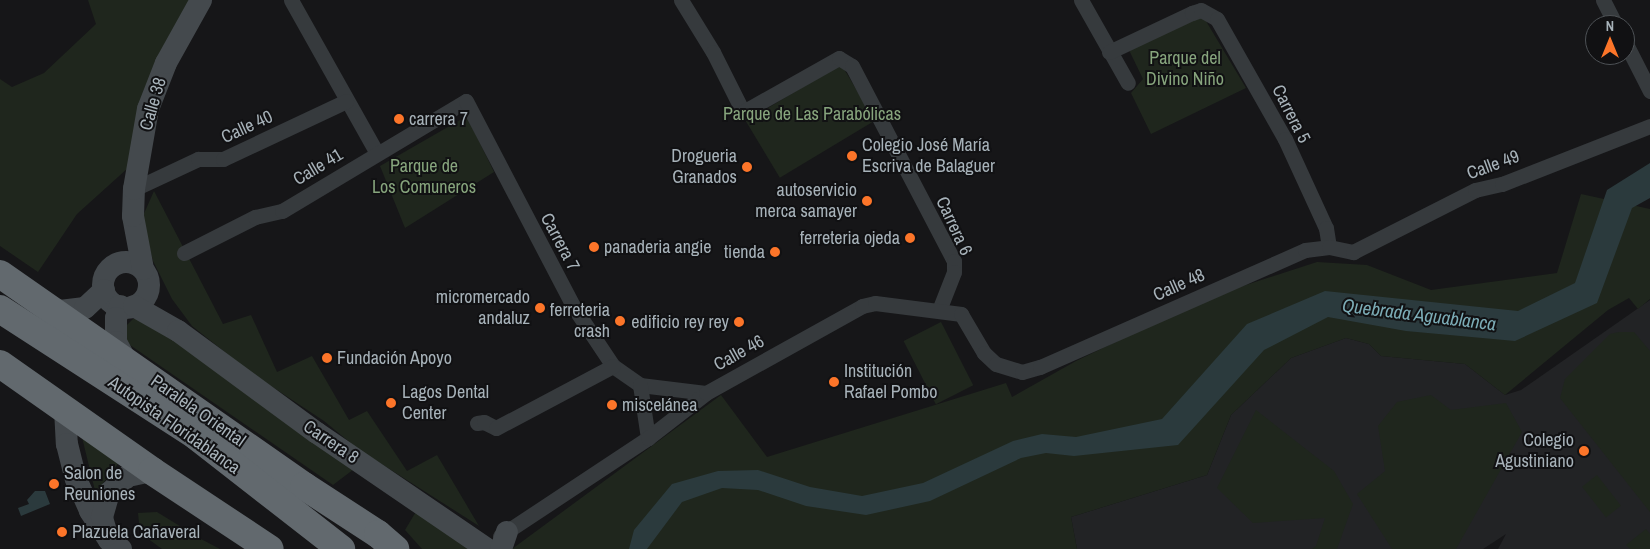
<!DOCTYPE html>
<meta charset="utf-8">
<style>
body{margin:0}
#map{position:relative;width:1650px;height:549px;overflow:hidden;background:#161618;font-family:"Archivo Narrow",sans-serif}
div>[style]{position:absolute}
.built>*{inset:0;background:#222325}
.green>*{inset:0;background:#1f261d;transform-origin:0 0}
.water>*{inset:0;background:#2b3a3d}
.street>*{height:15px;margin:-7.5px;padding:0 7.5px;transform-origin:7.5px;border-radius:7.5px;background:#363a3d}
.secondary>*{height:22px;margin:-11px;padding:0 11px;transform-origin:11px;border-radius:11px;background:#44494d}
.secondary>.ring{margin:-11px;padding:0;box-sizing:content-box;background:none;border:22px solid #44494d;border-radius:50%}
.highway>*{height:28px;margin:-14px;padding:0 14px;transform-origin:14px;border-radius:14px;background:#62696e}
.dots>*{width:14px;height:14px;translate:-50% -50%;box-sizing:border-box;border:2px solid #111113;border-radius:50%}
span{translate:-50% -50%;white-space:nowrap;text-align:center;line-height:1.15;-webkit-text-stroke:4px #111113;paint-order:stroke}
.park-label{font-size:18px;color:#87a57d}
.street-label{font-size:18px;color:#a7b2b9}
.poi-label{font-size:18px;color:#a7b2b9}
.left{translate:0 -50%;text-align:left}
.right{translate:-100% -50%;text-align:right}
.water-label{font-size:19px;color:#7cacb6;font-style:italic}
.north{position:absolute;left:1585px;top:15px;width:50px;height:50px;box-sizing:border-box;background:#111113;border:1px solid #4d5155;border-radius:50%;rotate:0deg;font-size:14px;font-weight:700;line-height:20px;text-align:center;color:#a7b2b9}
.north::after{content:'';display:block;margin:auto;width:18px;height:22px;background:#fc7529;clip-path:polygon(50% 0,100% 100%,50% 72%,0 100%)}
</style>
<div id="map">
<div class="built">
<i style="clip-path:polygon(1650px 300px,1650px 549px,1498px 549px,1506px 534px,1483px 549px,1077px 549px,1071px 517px,1207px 475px,1231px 415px,1291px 358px,1346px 338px,1369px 344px,1381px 356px,1465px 364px,1505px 395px,1521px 390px)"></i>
</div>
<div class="green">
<i style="clip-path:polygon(88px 0,207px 0,128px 168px,77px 214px,38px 272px,0 246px,0 79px,12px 87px,44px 73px,96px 24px)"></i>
<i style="clip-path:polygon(1203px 16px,1246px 88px,1151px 134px,1131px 93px,1143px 79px,1128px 48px)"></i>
<i style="left:841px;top:64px;width:66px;height:111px;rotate:59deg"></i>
<i style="clip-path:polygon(467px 116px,494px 172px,405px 228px,380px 166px)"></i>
<i style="clip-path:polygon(154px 191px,223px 324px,251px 315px,277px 372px,312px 356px,349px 420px,367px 411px,407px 471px,437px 455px,479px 526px,358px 449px,324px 421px,250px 372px,192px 326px,172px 299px,153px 261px,142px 218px)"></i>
<i style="clip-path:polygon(1581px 194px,1650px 209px,1650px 299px,1638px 309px,1629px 298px,1608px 310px,1505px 395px,1465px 364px,1381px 356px,1369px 344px,1346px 338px,1291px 358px,1231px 415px,1207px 475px,1071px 517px,1077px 549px,512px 549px,721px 395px,767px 457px,1006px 383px,1012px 397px,1076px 361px,1209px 297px,1317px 262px,1367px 265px,1431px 290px,1557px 273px)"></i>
<i style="clip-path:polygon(133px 319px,143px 319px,358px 466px,333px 485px,127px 343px,125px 327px)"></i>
<i style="left:941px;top:322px;width:71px;height:42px;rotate:63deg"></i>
<i style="clip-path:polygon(1619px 332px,1634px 332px,1650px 351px,1650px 512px,1560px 398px,1565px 379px,1610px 334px)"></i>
<i style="clip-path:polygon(1431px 395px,1451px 410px,1506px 403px,1522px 432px,1456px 549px,1392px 549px,1357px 494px,1385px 471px,1378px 426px,1397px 402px)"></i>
<i style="clip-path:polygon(1256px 410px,1334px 471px,1353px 504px,1337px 549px,1312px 549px,1316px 546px,1325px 518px,1253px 523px,1217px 488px)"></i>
<i style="clip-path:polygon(80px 429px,121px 460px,104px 482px,97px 499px)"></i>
<i style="left:1597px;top:475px;width:39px;height:19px;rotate:52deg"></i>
<i style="clip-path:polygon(417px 510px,471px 549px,422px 549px,405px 530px)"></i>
<i style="clip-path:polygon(157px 512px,201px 539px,220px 549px,162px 549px,140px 533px,138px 513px)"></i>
<i style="clip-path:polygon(1646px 529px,1650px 534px,1650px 549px,1630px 549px,1626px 545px)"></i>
</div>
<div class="water">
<i style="clip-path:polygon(1650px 163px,1650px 198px,1632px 208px,1597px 303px,1515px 341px,1406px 331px,1328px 317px,1264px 350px,1178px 445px,1074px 456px,1046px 453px,1021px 458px,930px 501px,866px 515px,806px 506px,758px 490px,722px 488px,682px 502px,647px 549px,629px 549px,634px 530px,672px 484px,718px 471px,758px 470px,810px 487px,862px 496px,923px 483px,1013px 441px,1042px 434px,1076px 437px,1162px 419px,1247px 324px,1325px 291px,1518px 311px,1575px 283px,1607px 190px)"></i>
<i style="clip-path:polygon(35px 491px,45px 491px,50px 504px,21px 516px,18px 508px,29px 504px,27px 500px)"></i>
</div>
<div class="street">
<i style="left:291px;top:0;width:176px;rotate:60.7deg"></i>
<i style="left:681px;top:0;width:61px;rotate:58.4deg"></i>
<i style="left:713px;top:52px;width:67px;rotate:63.4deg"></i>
<i style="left:743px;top:112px;width:110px;rotate:-29.4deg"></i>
<i style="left:839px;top:58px;width:15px;rotate:32deg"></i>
<i style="left:852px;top:66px;width:220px;rotate:62.4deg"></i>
<i style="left:954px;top:261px;width:11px;rotate:90deg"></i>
<i style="left:954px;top:272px;width:41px;rotate:111.5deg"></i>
<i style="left:1081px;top:0;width:95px;rotate:60.5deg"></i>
<i style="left:1603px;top:0;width:28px;rotate:63deg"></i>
<i style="left:1625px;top:42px;width:55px;rotate:63deg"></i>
<i style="left:1109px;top:52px;width:92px;rotate:-25.2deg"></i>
<i style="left:1192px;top:13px;width:9px;rotate:-18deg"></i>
<i style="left:1201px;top:10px;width:18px;rotate:29deg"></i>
<i style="left:1217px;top:19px;width:138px;rotate:60.5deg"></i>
<i style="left:1285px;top:139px;width:98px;rotate:65.3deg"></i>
<i style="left:1326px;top:228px;width:19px;rotate:81deg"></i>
<i style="left:134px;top:189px;width:71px;rotate:-25.1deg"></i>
<i style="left:198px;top:159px;width:25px"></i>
<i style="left:223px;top:159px;width:136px;rotate:-25.2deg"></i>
<i style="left:184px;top:253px;width:80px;rotate:-26.9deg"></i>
<i style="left:255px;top:217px;width:28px;rotate:-13deg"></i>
<i style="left:282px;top:211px;width:214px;rotate:-30.9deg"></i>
<i style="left:466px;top:101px;width:231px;rotate:62.4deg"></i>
<i style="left:573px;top:306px;width:72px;rotate:56.3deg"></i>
<i style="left:613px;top:366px;width:33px;rotate:35deg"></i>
<i style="left:640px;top:385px;width:66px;rotate:6.9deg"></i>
<i style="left:640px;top:385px;width:54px;rotate:81.4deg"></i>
<i style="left:477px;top:423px;width:7px;rotate:-8deg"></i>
<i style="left:484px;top:422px;width:13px;rotate:27deg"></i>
<i style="left:496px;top:428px;width:132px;rotate:-27.9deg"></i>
<i style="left:500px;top:536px;width:178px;rotate:-33.5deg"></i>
<i style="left:648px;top:438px;width:73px;rotate:-37.8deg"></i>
<i style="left:706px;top:393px;width:179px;rotate:-29.1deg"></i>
<i style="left:862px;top:306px;width:13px;rotate:-13deg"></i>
<i style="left:875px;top:303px;width:87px;rotate:7.3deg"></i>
<i style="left:961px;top:314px;width:45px;rotate:59.5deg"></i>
<i style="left:984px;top:353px;width:16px;rotate:43deg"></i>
<i style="left:996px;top:364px;width:27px;rotate:17deg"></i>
<i style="left:1022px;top:372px;width:19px;rotate:-16deg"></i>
<i style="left:1040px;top:367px;width:290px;rotate:-23.8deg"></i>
<i style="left:1305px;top:250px;width:24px;rotate:-7deg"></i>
<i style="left:1329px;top:247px;width:25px;rotate:12deg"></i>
<i style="left:1353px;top:252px;width:137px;rotate:-26.9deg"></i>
<i style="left:1475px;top:190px;width:28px;rotate:-13deg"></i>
<i style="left:1502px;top:184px;width:159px;rotate:-21.4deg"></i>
</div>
<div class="secondary">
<i class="ring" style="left:103px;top:262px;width:24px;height:24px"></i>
<i style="left:143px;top:269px;width:54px;rotate:-100.7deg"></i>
<i style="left:133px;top:216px;width:27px;rotate:-88deg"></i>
<i style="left:134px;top:189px;width:81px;rotate:-80.1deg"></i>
<i style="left:148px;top:109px;width:49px;rotate:-68.6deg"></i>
<i style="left:166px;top:63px;width:72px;rotate:-60.9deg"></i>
<i style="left:47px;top:306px;width:14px;rotate:21deg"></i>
<i style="left:60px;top:311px;width:25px;rotate:-7deg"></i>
<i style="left:85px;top:308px;width:26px;rotate:-43deg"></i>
<i style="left:120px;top:306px;width:13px;rotate:108deg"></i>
<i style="left:116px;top:318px;width:24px;rotate:90deg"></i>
<i style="left:116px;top:342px;width:24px;rotate:62deg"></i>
<i style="left:134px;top:306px;width:51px;rotate:29.6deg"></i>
<i style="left:178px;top:331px;width:172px;rotate:36.3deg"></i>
<i style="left:317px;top:433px;width:206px;rotate:34.3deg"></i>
<i style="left:65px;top:409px;width:35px;rotate:87deg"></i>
<i style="left:67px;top:444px;width:36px;rotate:76deg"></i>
<i style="left:76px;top:479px;width:35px;rotate:66deg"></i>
<i style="left:90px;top:511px;width:35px;rotate:57deg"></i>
<i style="left:109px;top:540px;width:15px;rotate:37deg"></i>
<i style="left:107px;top:535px;width:19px;rotate:-106deg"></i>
<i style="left:102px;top:517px;width:25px;rotate:-74deg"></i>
<i style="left:109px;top:493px;width:25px;rotate:-42deg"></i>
<i style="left:128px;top:476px;width:25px;rotate:-12deg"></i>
<i style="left:501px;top:549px;width:18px;rotate:-71deg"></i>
</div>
<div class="highway">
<i style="left:0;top:274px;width:371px;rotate:34.9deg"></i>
<i style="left:304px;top:486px;width:88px;rotate:33deg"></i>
<i style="left:378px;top:534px;width:23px;rotate:41deg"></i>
<i style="left:0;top:309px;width:234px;rotate:32.9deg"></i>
<i style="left:196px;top:436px;width:184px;rotate:37.9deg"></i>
<i style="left:0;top:364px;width:186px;rotate:35.1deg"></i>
<i style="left:152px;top:471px;width:141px;rotate:33.5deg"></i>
</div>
<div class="dots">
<i style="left:399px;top:119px;background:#fc7529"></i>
<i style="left:852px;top:156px;background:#fc7529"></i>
<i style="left:747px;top:167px;background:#fc7529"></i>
<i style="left:867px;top:201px;background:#fc7529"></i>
<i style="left:910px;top:238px;background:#fc7529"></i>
<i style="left:594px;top:247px;background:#fc7529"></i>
<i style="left:775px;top:252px;background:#fc7529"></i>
<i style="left:540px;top:308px;background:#fc7529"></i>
<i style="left:620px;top:321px;background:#fc7529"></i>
<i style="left:739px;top:322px;background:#fc7529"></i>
<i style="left:327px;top:358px;background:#fc7529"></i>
<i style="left:834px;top:382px;background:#fc7529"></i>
<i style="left:391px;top:403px;background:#fc7529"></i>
<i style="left:612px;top:405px;background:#fc7529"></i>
<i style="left:1584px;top:451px;background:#fc7529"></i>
<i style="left:54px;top:484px;background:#fc7529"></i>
<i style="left:62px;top:532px;background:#fc7529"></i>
</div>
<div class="park-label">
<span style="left:1185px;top:69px">Parque del<br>Divino Niño</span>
<span style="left:812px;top:114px">Parque de Las Parabólicas</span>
<span style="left:424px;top:177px">Parque de<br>Los Comuneros</span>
</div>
<div class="street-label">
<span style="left:153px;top:104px;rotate:-74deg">Calle 38</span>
<span style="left:1291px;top:114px;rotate:63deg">Carrera 5</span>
<span style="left:247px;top:127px;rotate:-25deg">Calle 40</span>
<span style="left:1493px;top:165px;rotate:-20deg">Calle 49</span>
<span style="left:318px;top:167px;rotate:-31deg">Calle 41</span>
<span style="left:954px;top:226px;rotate:65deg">Carrera 6</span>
<span style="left:560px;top:242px;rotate:62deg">Carrera 7</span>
<span style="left:1179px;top:285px;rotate:-24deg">Calle 48</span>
<span style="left:739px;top:353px;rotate:-29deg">Calle 46</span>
<span style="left:198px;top:411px;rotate:35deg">Paralela Oriental</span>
<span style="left:174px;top:425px;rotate:35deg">Autopista Floridablanca</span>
<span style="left:331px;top:442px;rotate:34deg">Carrera 8</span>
</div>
<div class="poi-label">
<span class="left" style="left:409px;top:119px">carrera 7</span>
<span class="left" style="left:862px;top:156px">Colegio José María<br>Escriva de Balaguer</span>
<span class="right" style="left:737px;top:167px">Drogueria<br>Granados</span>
<span class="right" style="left:857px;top:201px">autoservicio<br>merca samayer</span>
<span class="right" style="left:900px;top:238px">ferreteria ojeda</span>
<span class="left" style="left:604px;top:247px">panaderia angie</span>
<span class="right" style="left:765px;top:252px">tienda</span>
<span class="right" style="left:530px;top:308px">micromercado<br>andaluz</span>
<span class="right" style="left:610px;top:321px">ferreteria<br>crash</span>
<span class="right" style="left:729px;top:322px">edificio rey rey</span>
<span class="left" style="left:337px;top:358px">Fundación Apoyo</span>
<span class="left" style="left:844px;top:382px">Institución<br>Rafael Pombo</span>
<span class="left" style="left:402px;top:403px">Lagos Dental<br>Center</span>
<span class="left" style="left:622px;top:405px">miscelánea</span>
<span class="right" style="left:1574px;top:451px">Colegio<br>Agustiniano</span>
<span class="left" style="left:64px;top:484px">Salon de<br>Reuniones</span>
<span class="left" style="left:72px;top:532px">Plazuela Cañaveral</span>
</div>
<div class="water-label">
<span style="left:1419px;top:315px;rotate:7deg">Quebrada Aguablanca</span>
</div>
<div class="north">N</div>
</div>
